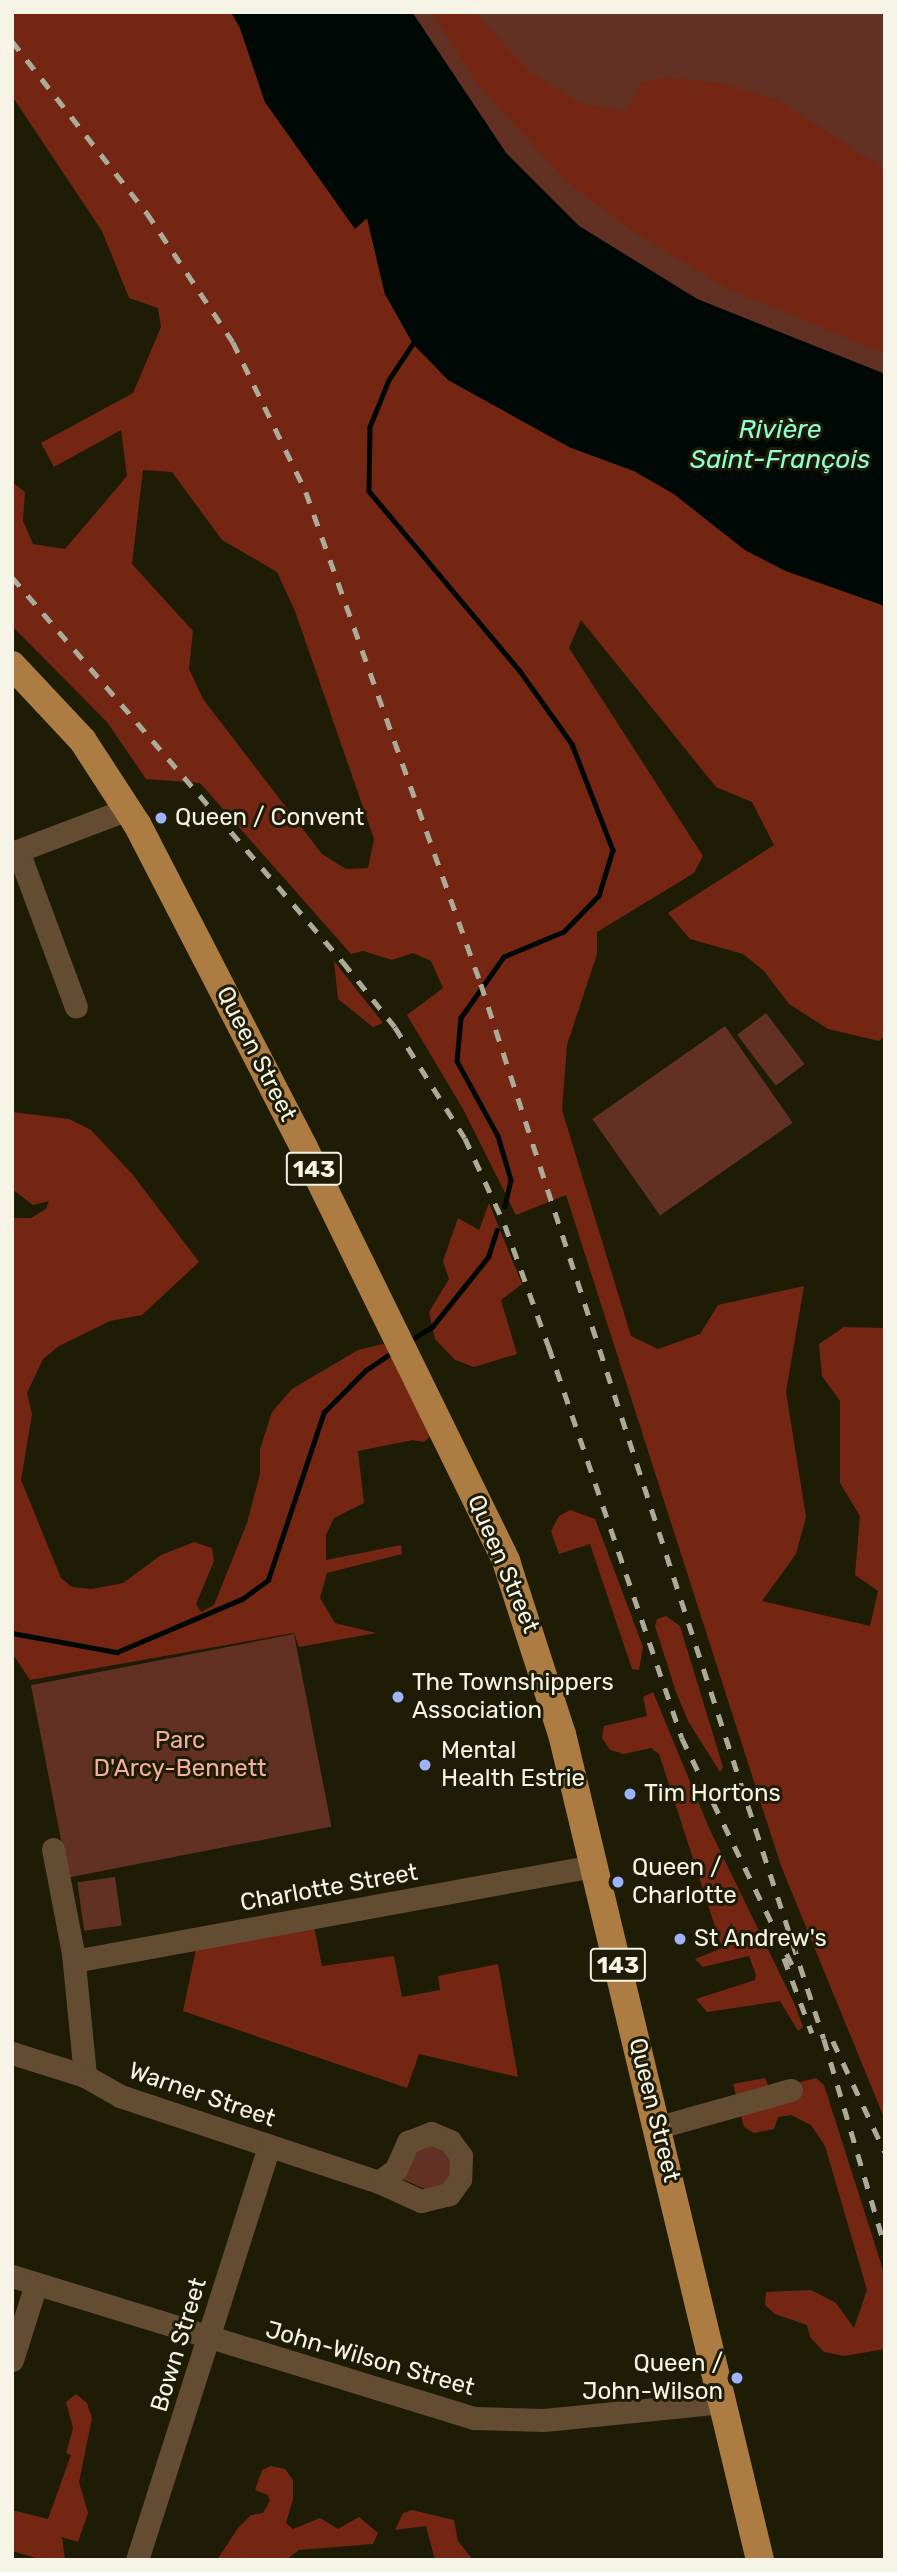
<!DOCTYPE html>
<meta charset="utf-8">
<style>
body{margin:0}
#map{position:relative;width:897px;height:2572px;overflow:hidden;background:#1f1c05;font-family:Rubik,sans-serif}
div>[style]{position:absolute}
.green>*{inset:0;background:#633124;transform-origin:0 0}
.forest>*{inset:0;background:#742612}
.water>*{inset:0;background:#000805}
.stream>*{height:4.5px;margin:-2.25px;padding:0 2.25px;transform-origin:2.25px;border-radius:2.25px;background:#000805}
.minor>*{height:23px;margin:-11.5px;padding:0 11.5px;transform-origin:11.5px;border-radius:11.5px;background:#644c32}
.major>*{height:28px;margin:-14px;padding:0 14px;transform-origin:14px;border-radius:14px;background:#ad7c42}
.rail>*{height:4.5px;margin-top:-2.25px;transform-origin:0;background:repeating-linear-gradient(90deg,#acaa99 0 12px,transparent 0 24px)}
.dots>*{width:19px;height:19px;translate:-50% -50%;box-sizing:border-box;border:4px solid #1f1c05;border-radius:50%}
span{translate:-50% -50%;white-space:nowrap;text-align:center;line-height:1.15;-webkit-text-stroke:6px #1f1c05;paint-order:stroke}
.shield-label span{padding:2px 5px;background:#1f1c05;border:2px solid;border-radius:5px;-webkit-text-stroke-width:0}
.shield-label{font-size:23px;color:#f5f4e6;font-weight:700}
.poi-label{font-size:24px;color:#f5f4e6}
.left{translate:0 -50%;text-align:left}
.right{translate:-100% -50%;text-align:right}
.street-label{font-size:24px;color:#f5f4e6}
.park-label{font-size:24px;color:#f5af9d}
.water-label{font-size:26px;color:#8ffed9;font-style:italic}
.frame{position:absolute;inset:0;border:14px solid #f5f4e6;pointer-events:none}
</style>
<div id="map">
<div class="green">
<i style="clip-path:polygon(412px 12px,885px 12px,885px 374px,697px 299px,579px 226px,506px 153px)"></i>
<i style="left:766px;top:1013px;width:64px;height:36px;rotate:53deg"></i>
<i style="left:725px;top:1026px;width:118px;height:162px;rotate:55deg"></i>
<i style="left:294px;top:1634px;width:196px;height:268px;rotate:79deg"></i>
<i style="left:115px;top:1877px;width:49px;height:38px;rotate:82deg"></i>
<i style="clip-path:polygon(432px 2141px,451px 2156px,450px 2180px,432px 2192px,397px 2177px,407px 2156px)"></i>
</div>
<div class="forest">
<i style="clip-path:polygon(evenodd,12px 12px,231px 12px,240px 28px,265px 102px,355px 228px,367px 218px,385px 295px,569px 447px,634px 471px,674px 494px,745px 550px,786px 571px,885px 606px,885px 1036px,879px 1041px,828px 1029px,789px 1004px,764px 971px,743px 954px,690px 939px,668px 913px,774px 845px,752px 802px,716px 787px,581px 620px,569px 648px,703px 856px,694px 873px,597px 932px,597px 954px,567px 1045px,562px 1110px,631px 1336px,658px 1349px,700px 1334px,718px 1305px,804px 1286px,786px 1392px,806px 1517px,796px 1554px,762px 1601px,870px 1626px,878px 1591px,855px 1575px,860px 1516px,840px 1483px,840px 1401px,822px 1376px,819px 1344px,844px 1327px,885px 1328px,885px 2120px,781px 1866px,566px 1195px,516px 1215px,463px 1109px,407px 1015px,443px 988px,431px 961px,413px 953px,392px 960px,363px 951px,351px 954px,200px 783px,146px 779px,107px 722px,12px 626px,12px 482px,25px 492px,23px 521px,33px 544px,65px 549px,127px 476px,121px 430px,54px 467px,41px 443px,133px 393px,161px 327px,158px 308px,129px 298px,102px 231px,12px 96px,12px 12px,143px 470px,172px 472px,222px 540px,277px 572px,295px 611px,374px 839px,368px 868px,346px 869px,322px 854px,203px 699px,189px 669px,193px 631px,132px 564px,143px 470px)"></i>
<i style="clip-path:polygon(432px 12px,473px 12px,533px 74px,581px 103px,626px 112px,641px 83px,667px 77px,718px 83px,776px 99px,885px 169px,885px 354px,727px 288px,631px 230px,568px 183px,477px 84px)"></i>
<i style="clip-path:polygon(334px 961px,383px 1023px,373px 1027px,338px 999px)"></i>
<i style="clip-path:polygon(12px 1112px,69px 1119px,91px 1130px,133px 1175px,199px 1262px,142px 1315px,110px 1321px,59px 1346px,43px 1359px,27px 1393px,32px 1414px,21px 1480px,61px 1578px,72px 1587px,92px 1589px,123px 1583px,161px 1555px,194px 1542px,212px 1548px,214px 1561px,196px 1604px,201px 1612px,214px 1605px,247px 1523px,260px 1474px,260px 1449px,272px 1412px,292px 1389px,358px 1350px,383px 1344px,390px 1348px,432px 1434px,424px 1442px,413px 1440px,358px 1451px,364px 1503px,334px 1518px,326px 1535px,326px 1560px,401px 1545px,402px 1554px,327px 1573px,320px 1598px,335px 1623px,376px 1633px,299px 1647px,294px 1633px,30px 1680px,12px 1653px,12px 1218px,31px 1218px,46px 1209px,49px 1201px,33px 1205px,12px 1189px)"></i>
<i style="clip-path:polygon(489px 1203px,522px 1284px,501px 1300px,517px 1354px,474px 1367px,455px 1360px,435px 1339px,429px 1312px,449px 1279px,443px 1261px,458px 1218px,479px 1230px)"></i>
<i style="clip-path:polygon(570px 1510px,595px 1519px,643px 1647px,639px 1670px,632px 1669px,590px 1544px,559px 1554px,551px 1531px,559px 1516px)"></i>
<i style="clip-path:polygon(666px 1616px,680px 1626px,723px 1767px,720px 1772px,688px 1721px,676px 1692px,655px 1626px,657px 1619px)"></i>
<i style="clip-path:polygon(653px 1692px,710px 1830px,795px 2005px,803px 2027px,798px 2031px,780px 2001px,707px 2012px,696px 1999px,755px 1980px,756px 1975px,749px 1956px,703px 1967px,695px 1959px,722px 1948px,659px 1754px,651px 1748px,624px 1754px,610px 1750px,602px 1738px,604px 1726px,647px 1716px,643px 1697px)"></i>
<i style="clip-path:polygon(314px 1926px,322px 1966px,394px 1956px,402px 1997px,440px 1990px,438px 1976px,498px 1964px,518px 2077px,419px 2054px,407px 2088px,183px 2011px,197px 1945px)"></i>
<i style="clip-path:polygon(765px 2078px,770px 2090px,816px 2078px,824px 2085px,885px 2276px,885px 2349px,844px 2356px,824px 2352px,810px 2337px,807px 2325px,775px 2314px,765px 2305px,766px 2292px,811px 2290px,836px 2303px,854px 2328px,867px 2290px,825px 2146px,811px 2125px,791px 2115px,778px 2117px,774px 2129px,754px 2133px,744px 2127px,733px 2084px)"></i>
<i style="clip-path:polygon(76px 2394px,87px 2403px,92px 2418px,79px 2482px,88px 2513px,78px 2542px,62px 2537px,65px 2560px,43px 2560px,12px 2551px,12px 2510px,48px 2519px,71px 2455px,66px 2453px,73px 2428px,66px 2402px)"></i>
<i style="clip-path:polygon(271px 2466px,285px 2469px,293px 2480px,293px 2499px,286px 2523px,293px 2529px,320px 2518px,338px 2529px,359px 2517px,378px 2533px,373px 2544px,299px 2550px,286px 2560px,217px 2560px,238px 2528px,251px 2515px,263px 2513px,270px 2501px,268px 2495px,255px 2490px,262px 2470px)"></i>
<i style="clip-path:polygon(412px 2510px,454px 2520px,458px 2541px,473px 2560px,435px 2560px,426px 2526px,395px 2530px,403px 2513px)"></i>
</div>
<div class="water">
<i style="clip-path:polygon(231px 12px,412px 12px,506px 153px,579px 226px,697px 299px,885px 374px,885px 606px,786px 571px,745px 550px,674px 494px,634px 471px,569px 447px,448px 380px,413px 344px,385px 294px,367px 218px,355px 229px,265px 102px,240px 28px)"></i>
</div>
<div class="stream">
<i style="left:413px;top:344px;width:43px;rotate:123.7deg"></i>
<i style="left:389px;top:380px;width:51px;rotate:112deg"></i>
<i style="left:370px;top:427px;width:64px;rotate:90.9deg"></i>
<i style="left:369px;top:491px;width:235px;rotate:50deg"></i>
<i style="left:520px;top:671px;width:90px;rotate:54.5deg"></i>
<i style="left:572px;top:744px;width:114px;rotate:68.9deg"></i>
<i style="left:613px;top:850px;width:48px;rotate:106.9deg"></i>
<i style="left:599px;top:896px;width:50px;rotate:134.2deg"></i>
<i style="left:564px;top:932px;width:65px;rotate:157.4deg"></i>
<i style="left:504px;top:957px;width:75px;rotate:125.2deg"></i>
<i style="left:461px;top:1018px;width:43px;rotate:95.3deg"></i>
<i style="left:457px;top:1061px;width:85px;rotate:61.3deg"></i>
<i style="left:498px;top:1136px;width:46px;rotate:73.5deg"></i>
<i style="left:511px;top:1180px;width:27px;rotate:103deg"></i>
<i style="left:411px;top:1340px;width:25px;rotate:-32deg"></i>
<i style="left:432px;top:1327px;width:90px;rotate:-51.3deg"></i>
<i style="left:488px;top:1257px;width:28px;rotate:-72deg"></i>
<i style="left:12px;top:1633px;width:107px;rotate:10.3deg"></i>
<i style="left:117px;top:1652px;width:136px;rotate:-23deg"></i>
<i style="left:242px;top:1599px;width:32px;rotate:-36deg"></i>
<i style="left:268px;top:1580px;width:177px;rotate:-71.6deg"></i>
<i style="left:324px;top:1412px;width:59px;rotate:-45deg"></i>
<i style="left:366px;top:1370px;width:30px;rotate:-34deg"></i>
</div>
<div class="minor">
<i style="left:18px;top:851px;width:166px;rotate:69.6deg"></i>
<i style="left:12px;top:853px;width:124px;rotate:-20.8deg"></i>
<i style="left:53px;top:1849px;width:106px;rotate:79.1deg"></i>
<i style="left:73px;top:1953px;width:124px;rotate:84.4deg"></i>
<i style="left:74px;top:1961px;width:528px;rotate:-10.37deg"></i>
<i style="left:12px;top:2053px;width:77px;rotate:17.5deg"></i>
<i style="left:85px;top:2076px;width:40px;rotate:29.7deg"></i>
<i style="left:120px;top:2096px;width:273px;rotate:18.4deg"></i>
<i style="left:659px;top:2127px;width:137px;rotate:-15.7deg"></i>
<i style="left:431px;top:2133px;width:21px;rotate:23deg"></i>
<i style="left:450px;top:2141px;width:19px;rotate:54deg"></i>
<i style="left:461px;top:2156px;width:23px;rotate:92deg"></i>
<i style="left:460px;top:2179px;width:19px;rotate:126deg"></i>
<i style="left:449px;top:2194px;width:29px;rotate:166deg"></i>
<i style="left:421px;top:2201px;width:46px;rotate:-155.7deg"></i>
<i style="left:379px;top:2182px;width:21px;rotate:-37deg"></i>
<i style="left:396px;top:2169px;width:30px;rotate:-66deg"></i>
<i style="left:408px;top:2142px;width:25px;rotate:-21deg"></i>
<i style="left:12px;top:2276px;width:484px;rotate:17.1deg"></i>
<i style="left:475px;top:2418px;width:69px;rotate:1.7deg"></i>
<i style="left:544px;top:2420px;width:180px;rotate:-5.7deg"></i>
<i style="left:12px;top:2360px;width:80px;rotate:-72.5deg"></i>
<i style="left:137px;top:2560px;width:435px;rotate:-72.3deg"></i>
</div>
<div class="major">
<i style="left:12px;top:665px;width:104px;rotate:46.9deg"></i>
<i style="left:83px;top:741px;width:99px;rotate:57deg"></i>
<i style="left:137px;top:824px;width:365px;rotate:62.7deg"></i>
<i style="left:304px;top:1148px;width:460px;rotate:63.9deg"></i>
<i style="left:506px;top:1561px;width:182px;rotate:72.1deg"></i>
<i style="left:562px;top:1734px;width:849px;rotate:76.52deg"></i>
</div>
<div class="rail">
<i style="left:12px;top:41px;width:219px;rotate:51.9deg"></i>
<i style="left:147px;top:213px;width:155px;rotate:56.3deg"></i>
<i style="left:233px;top:342px;width:167px;rotate:64deg"></i>
<i style="left:306px;top:492px;width:522px;rotate:70.42deg"></i>
<i style="left:481px;top:984px;width:1109px;rotate:71.99deg"></i>
<i style="left:824px;top:2039px;width:216px;rotate:73.6deg"></i>
<i style="left:12px;top:577px;width:508px;rotate:49.31deg"></i>
<i style="left:343px;top:962px;width:83px;rotate:51.3deg"></i>
<i style="left:395px;top:1027px;width:131px;rotate:57.8deg"></i>
<i style="left:465px;top:1138px;width:96px;rotate:65.3deg"></i>
<i style="left:505px;top:1225px;width:130px;rotate:70.2deg"></i>
<i style="left:549px;top:1347px;width:413px;rotate:71.2deg"></i>
<i style="left:682px;top:1738px;width:254px;rotate:64.1deg"></i>
<i style="left:784px;top:1958px;width:80px;rotate:69.5deg"></i>
<i style="left:833px;top:2041px;width:123px;rotate:64.9deg"></i>
</div>
<div class="dots">
<i style="left:161px;top:818px;background:#9eb3fd"></i>
<i style="left:398px;top:1697px;background:#9eb3fd"></i>
<i style="left:425px;top:1765px;background:#9eb3fd"></i>
<i style="left:630px;top:1794px;background:#9eb3fd"></i>
<i style="left:618px;top:1882px;background:#9eb3fd"></i>
<i style="left:680px;top:1939px;background:#9eb3fd"></i>
<i style="left:737px;top:2378px;background:#9eb3fd"></i>
</div>
<div class="shield-label">
<span style="left:314px;top:1169px">143</span>
<span style="left:618px;top:1965px">143</span>
</div>
<div class="poi-label">
<span class="left" style="left:175px;top:818px">Queen / Convent</span>
<span class="left" style="left:412px;top:1697px">The Townshippers<br>Association</span>
<span class="left" style="left:441px;top:1765px">Mental<br>Health Estrie</span>
<span class="left" style="left:644px;top:1794px">Tim Hortons</span>
<span class="left" style="left:632px;top:1882px">Queen /<br>Charlotte</span>
<span class="left" style="left:694px;top:1939px">St Andrew's</span>
<span class="right" style="left:723px;top:2378px">Queen /<br>John-Wilson</span>
</div>
<div class="street-label">
<span style="left:256px;top:1054px;rotate:63deg">Queen Street</span>
<span style="left:503px;top:1564px;rotate:67deg">Queen Street</span>
<span style="left:329px;top:1888px;rotate:-10deg">Charlotte Street</span>
<span style="left:202px;top:2095px;rotate:19deg">Warner Street</span>
<span style="left:654px;top:2110px;rotate:76deg">Queen Street</span>
<span style="left:179px;top:2345px;rotate:-73deg">Bown Street</span>
<span style="left:370px;top:2359px;rotate:16deg">John-Wilson Street</span>
</div>
<div class="park-label">
<span style="left:180px;top:1755px">Parc<br>D'Arcy-Bennett</span>
</div>
<div class="water-label">
<span style="left:780px;top:445px">Rivière<br>Saint-François</span>
</div>
<div class="frame"></div>
</div>
